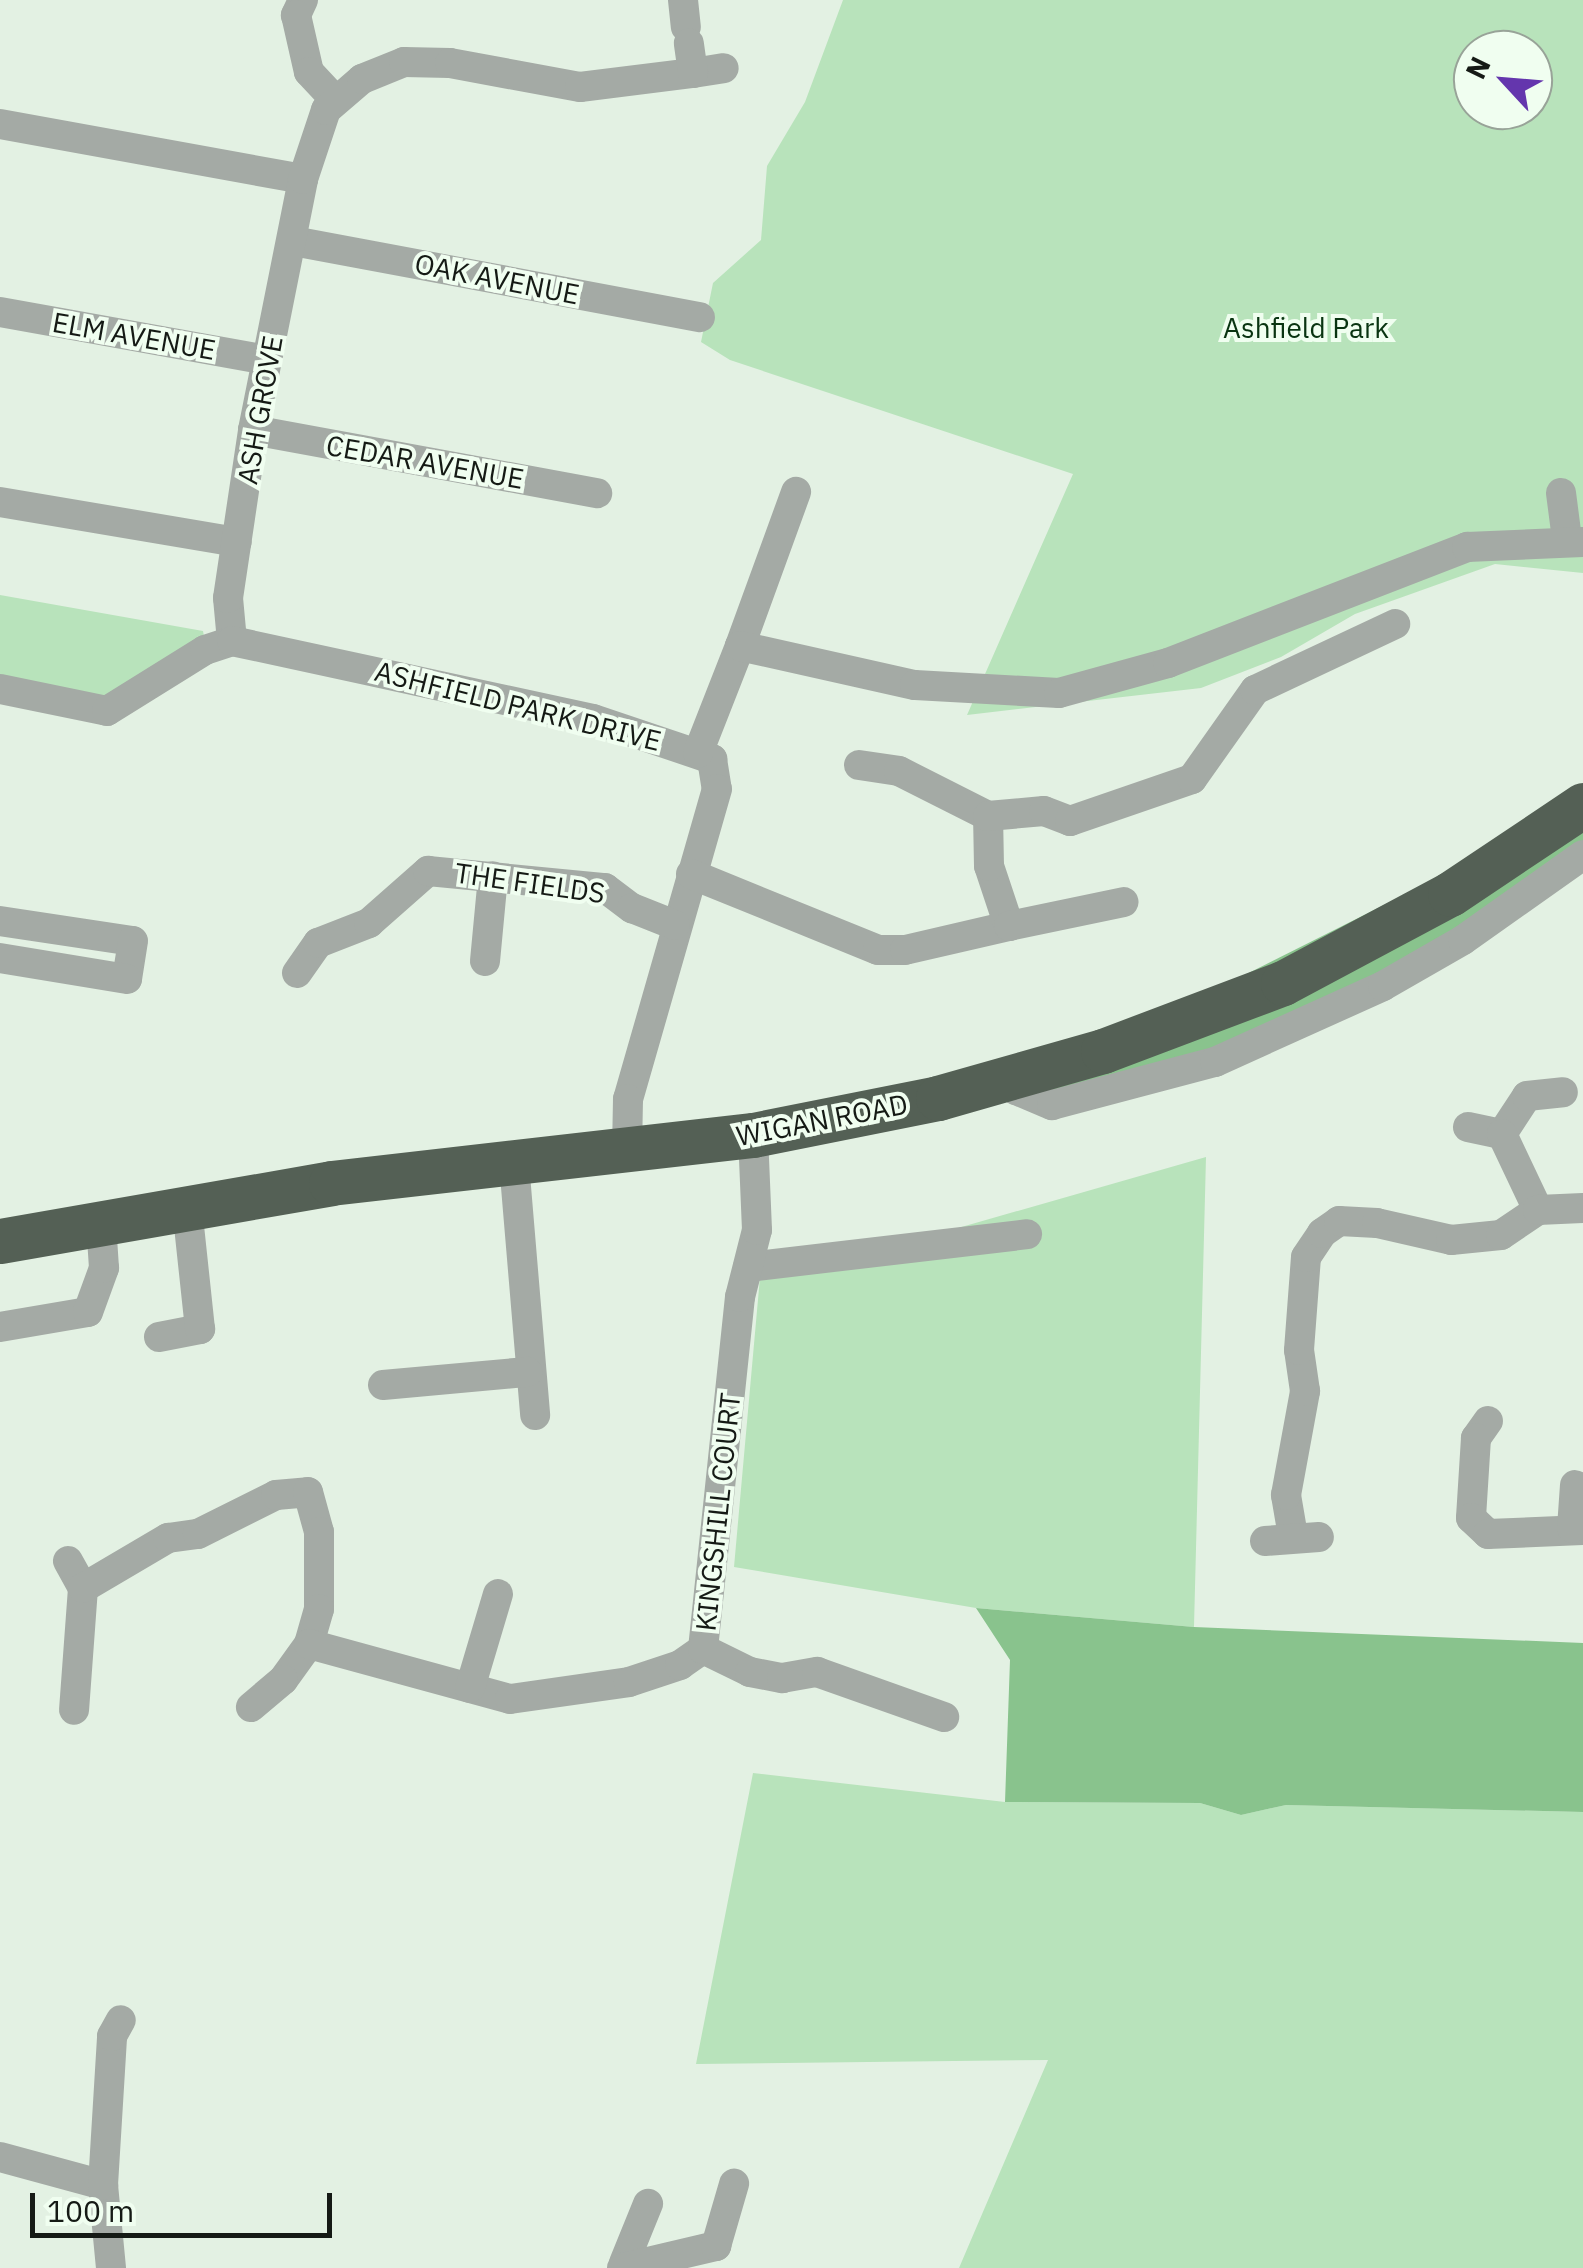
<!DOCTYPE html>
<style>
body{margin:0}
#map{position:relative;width:1583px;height:2268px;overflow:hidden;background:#e3f1e3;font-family:"IBM Plex Sans",sans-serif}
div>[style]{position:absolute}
.green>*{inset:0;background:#b8e3bb}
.forest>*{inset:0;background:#89c38d}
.minor>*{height:30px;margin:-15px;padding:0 15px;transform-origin:15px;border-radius:15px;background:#a4aaa5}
.highway>*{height:45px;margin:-22.5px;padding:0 22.5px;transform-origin:22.5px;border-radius:22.5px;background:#546055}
span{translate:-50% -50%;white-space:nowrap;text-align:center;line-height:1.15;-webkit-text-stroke:8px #f0fef0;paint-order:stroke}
.street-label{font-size:28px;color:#151a15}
.park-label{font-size:28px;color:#093411}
.north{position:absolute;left:1453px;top:30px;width:100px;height:100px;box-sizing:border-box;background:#f0fef0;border:2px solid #98a398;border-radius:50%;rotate:296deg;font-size:28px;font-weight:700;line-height:40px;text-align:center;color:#151a15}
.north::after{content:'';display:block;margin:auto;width:35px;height:45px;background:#6436ad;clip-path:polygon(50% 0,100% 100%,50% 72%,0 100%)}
.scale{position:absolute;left:30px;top:2193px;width:302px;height:45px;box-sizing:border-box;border:5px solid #151a15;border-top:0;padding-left:12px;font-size:30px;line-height:35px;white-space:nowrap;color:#151a15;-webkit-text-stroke:8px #f0fef0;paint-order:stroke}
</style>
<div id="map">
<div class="green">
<i style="clip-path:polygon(evenodd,843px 0,1583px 0,1583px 573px,1495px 564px,1355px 614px,1281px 657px,1201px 688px,967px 715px,1073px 474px,730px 360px,701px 342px,713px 283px,761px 240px,767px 166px,805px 102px,843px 0,1473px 50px,1533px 50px,1533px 110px,1473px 110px,1473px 50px)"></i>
<i style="clip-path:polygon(0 595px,203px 631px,205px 642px,117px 698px,0 681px)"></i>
<i style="clip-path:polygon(1206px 1157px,1194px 1627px,976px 1608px,734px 1567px,761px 1266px,958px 1228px)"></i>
<i style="clip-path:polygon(753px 1773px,1005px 1802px,1200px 1803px,1241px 1815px,1286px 1805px,1583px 1812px,1583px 2268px,959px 2268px,1048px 2060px,696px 2064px)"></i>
</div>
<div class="forest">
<i style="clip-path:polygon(1583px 805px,1583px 855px,1383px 986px,1088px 1100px,1016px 1090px)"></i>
<i style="clip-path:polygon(976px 1608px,1194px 1627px,1583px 1643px,1583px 1812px,1286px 1805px,1241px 1815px,1200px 1803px,1005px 1802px,1010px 1660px)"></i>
</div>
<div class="minor">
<i style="left:303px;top:0;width:17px;rotate:115deg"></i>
<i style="left:296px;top:15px;width:58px;rotate:77.2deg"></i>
<i style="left:309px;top:72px;width:37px;rotate:47deg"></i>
<i style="left:683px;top:0;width:27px;rotate:84deg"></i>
<i style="left:693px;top:73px;width:31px;rotate:-9deg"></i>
<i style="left:0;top:124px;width:308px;rotate:10.3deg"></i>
<i style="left:293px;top:241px;width:414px;rotate:10.6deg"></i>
<i style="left:0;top:312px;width:271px;rotate:10.2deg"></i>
<i style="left:253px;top:430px;width:350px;rotate:10.4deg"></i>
<i style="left:1561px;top:493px;width:46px;rotate:82.6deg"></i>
<i style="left:0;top:502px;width:240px;rotate:9.6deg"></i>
<i style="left:232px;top:641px;width:43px;rotate:-95.3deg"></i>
<i style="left:228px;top:598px;width:170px;rotate:-81.5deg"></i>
<i style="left:253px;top:430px;width:256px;rotate:-78.7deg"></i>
<i style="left:303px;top:179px;width:73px;rotate:-71.6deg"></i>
<i style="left:326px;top:110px;width:48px;rotate:-40.7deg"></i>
<i style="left:362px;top:79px;width:45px;rotate:-22deg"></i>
<i style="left:404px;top:62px;width:46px;rotate:1.2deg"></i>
<i style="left:450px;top:63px;width:132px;rotate:10.5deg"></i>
<i style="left:580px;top:87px;width:114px;rotate:-7.1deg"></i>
<i style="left:693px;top:73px;width:30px;rotate:-98deg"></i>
<i style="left:740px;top:646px;width:164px;rotate:-70deg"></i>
<i style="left:0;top:689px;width:109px;rotate:11.6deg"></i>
<i style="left:107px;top:711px;width:115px;rotate:-31.9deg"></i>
<i style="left:205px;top:650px;width:28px;rotate:-18deg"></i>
<i style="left:232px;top:641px;width:369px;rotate:12.2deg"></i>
<i style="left:593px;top:719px;width:126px;rotate:18.6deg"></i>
<i style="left:712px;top:759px;width:30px;rotate:81deg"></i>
<i style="left:717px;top:789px;width:323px;rotate:106deg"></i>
<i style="left:628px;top:1099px;width:52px;rotate:91.1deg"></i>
<i style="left:698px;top:753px;width:115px;rotate:-68.6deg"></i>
<i style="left:740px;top:646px;width:179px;rotate:12.6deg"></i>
<i style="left:915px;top:685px;width:144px;rotate:3.2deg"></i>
<i style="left:1059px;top:693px;width:113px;rotate:-15.4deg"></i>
<i style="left:1168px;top:663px;width:321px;rotate:-21.2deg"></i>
<i style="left:1467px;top:547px;width:116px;rotate:-2.5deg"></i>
<i style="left:859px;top:765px;width:40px;rotate:8.5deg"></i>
<i style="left:899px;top:771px;width:100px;rotate:26.8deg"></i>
<i style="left:691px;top:874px;width:202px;rotate:22.1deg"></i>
<i style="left:878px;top:950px;width:27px"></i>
<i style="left:905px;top:950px;width:107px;rotate:-13deg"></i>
<i style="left:1009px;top:926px;width:63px;rotate:-108.4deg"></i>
<i style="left:989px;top:866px;width:50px;rotate:-91.1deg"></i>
<i style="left:988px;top:816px;width:56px;rotate:-5.1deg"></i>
<i style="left:1044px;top:811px;width:28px;rotate:21deg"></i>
<i style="left:1070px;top:821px;width:129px;rotate:-19deg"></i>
<i style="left:1192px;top:779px;width:109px;rotate:-54.7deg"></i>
<i style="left:1255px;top:690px;width:155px;rotate:-25.2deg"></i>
<i style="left:0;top:921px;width:134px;rotate:8.6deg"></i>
<i style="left:133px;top:941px;width:38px;rotate:99deg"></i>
<i style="left:127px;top:979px;width:129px;rotate:-170.6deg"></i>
<i style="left:1009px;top:926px;width:117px;rotate:-11.8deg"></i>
<i style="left:485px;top:961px;width:85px;rotate:-84.6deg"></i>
<i style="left:297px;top:973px;width:37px;rotate:-55deg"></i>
<i style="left:318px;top:943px;width:55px;rotate:-21.4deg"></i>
<i style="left:369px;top:923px;width:79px;rotate:-41.4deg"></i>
<i style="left:428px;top:871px;width:178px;rotate:5.5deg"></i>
<i style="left:605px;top:888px;width:34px;rotate:37deg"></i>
<i style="left:632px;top:908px;width:46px;rotate:21.6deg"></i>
<i style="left:1005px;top:1079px;width:16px;rotate:45deg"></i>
<i style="left:1016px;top:1090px;width:39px;rotate:23deg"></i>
<i style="left:1052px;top:1105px;width:169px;rotate:-14.8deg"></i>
<i style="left:1215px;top:1062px;width:184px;rotate:-24.3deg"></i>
<i style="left:1383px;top:986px;width:92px;rotate:-29.9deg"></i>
<i style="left:1463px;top:940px;width:147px;rotate:-35.3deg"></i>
<i style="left:1468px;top:1127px;width:35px;rotate:12deg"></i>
<i style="left:1502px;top:1134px;width:45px;rotate:-56.7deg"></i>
<i style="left:1527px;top:1096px;width:36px;rotate:-6deg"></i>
<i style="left:1502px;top:1134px;width:84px;rotate:64.7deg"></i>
<i style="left:514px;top:1163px;width:253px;rotate:85.2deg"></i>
<i style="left:748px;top:1267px;width:281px;rotate:-6.7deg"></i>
<i style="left:0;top:1327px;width:89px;rotate:-9.7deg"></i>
<i style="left:88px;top:1312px;width:47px;rotate:-70deg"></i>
<i style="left:104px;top:1268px;width:45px;rotate:-93.8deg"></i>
<i style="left:159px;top:1337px;width:42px;rotate:-11deg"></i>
<i style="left:200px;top:1329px;width:123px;rotate:-96.1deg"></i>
<i style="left:383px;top:1385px;width:145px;rotate:-5.2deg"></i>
<i style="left:1488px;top:1421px;width:21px;rotate:125deg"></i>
<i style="left:1476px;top:1438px;width:80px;rotate:93.6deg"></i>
<i style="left:1471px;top:1518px;width:23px;rotate:43deg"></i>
<i style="left:1488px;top:1534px;width:95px;rotate:-2.4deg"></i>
<i style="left:1572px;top:1528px;width:43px;rotate:-86deg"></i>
<i style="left:1293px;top:1536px;width:42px;rotate:-99.7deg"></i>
<i style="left:1286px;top:1495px;width:106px;rotate:-79.6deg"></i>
<i style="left:1305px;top:1391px;width:41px;rotate:-98.3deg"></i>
<i style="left:1299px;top:1350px;width:93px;rotate:-85.7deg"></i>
<i style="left:1306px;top:1257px;width:29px;rotate:-56deg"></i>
<i style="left:1322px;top:1233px;width:21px;rotate:-35deg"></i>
<i style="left:1339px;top:1221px;width:38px;rotate:3deg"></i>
<i style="left:1377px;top:1223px;width:76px;rotate:12.9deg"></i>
<i style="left:1451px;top:1240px;width:50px;rotate:-5.7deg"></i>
<i style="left:1501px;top:1235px;width:45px;rotate:-34deg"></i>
<i style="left:1538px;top:1210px;width:45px;rotate:-2.5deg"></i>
<i style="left:1265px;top:1541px;width:54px;rotate:-4.2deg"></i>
<i style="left:68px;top:1561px;width:31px;rotate:61deg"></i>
<i style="left:83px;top:1588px;width:122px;rotate:94.2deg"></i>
<i style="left:83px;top:1588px;width:99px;rotate:-30.5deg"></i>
<i style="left:168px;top:1538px;width:30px;rotate:-8deg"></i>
<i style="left:198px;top:1534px;width:87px;rotate:-26.6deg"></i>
<i style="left:276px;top:1495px;width:32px;rotate:-5deg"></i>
<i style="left:308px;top:1492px;width:41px;rotate:74.6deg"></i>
<i style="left:319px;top:1532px;width:77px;rotate:90deg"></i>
<i style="left:319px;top:1609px;width:36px;rotate:106deg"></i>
<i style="left:309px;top:1644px;width:44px;rotate:125.8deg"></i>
<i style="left:283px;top:1680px;width:42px;rotate:139.8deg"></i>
<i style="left:309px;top:1644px;width:208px;rotate:15.3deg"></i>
<i style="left:510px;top:1699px;width:120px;rotate:-8.1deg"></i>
<i style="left:629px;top:1682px;width:54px;rotate:-18.4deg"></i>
<i style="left:680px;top:1665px;width:28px;rotate:-35deg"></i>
<i style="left:703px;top:1649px;width:354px;rotate:-84deg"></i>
<i style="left:740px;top:1297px;width:69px;rotate:-75.8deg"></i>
<i style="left:757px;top:1230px;width:95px;rotate:-92.4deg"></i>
<i style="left:703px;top:1649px;width:52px;rotate:26.1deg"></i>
<i style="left:750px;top:1672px;width:33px;rotate:11deg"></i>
<i style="left:782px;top:1678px;width:36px;rotate:-10deg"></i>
<i style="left:817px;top:1672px;width:135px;rotate:19.5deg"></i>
<i style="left:470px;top:1688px;width:98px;rotate:-73.4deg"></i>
<i style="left:0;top:2157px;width:107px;rotate:15.2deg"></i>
<i style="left:624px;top:2263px;width:64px;rotate:-67.9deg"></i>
<i style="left:111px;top:2268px;width:83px;rotate:-95.5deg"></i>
<i style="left:103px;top:2185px;width:149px;rotate:-86.5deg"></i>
<i style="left:112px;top:2036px;width:18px;rotate:-61deg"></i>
<i style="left:622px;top:2268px;width:97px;rotate:-13.2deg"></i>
<i style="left:716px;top:2246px;width:65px;rotate:-73.8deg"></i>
</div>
<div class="highway">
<i style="left:0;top:1241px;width:336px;rotate:-9.9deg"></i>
<i style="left:331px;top:1183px;width:425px;rotate:-6.5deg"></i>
<i style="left:753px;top:1135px;width:189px;rotate:-11.3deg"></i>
<i style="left:938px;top:1098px;width:172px;rotate:-15.9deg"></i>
<i style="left:1103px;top:1051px;width:192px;rotate:-20.7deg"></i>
<i style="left:1283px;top:983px;width:189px;rotate:-28.1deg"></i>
<i style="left:1450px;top:894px;width:160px;rotate:-33.8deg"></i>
</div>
<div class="street-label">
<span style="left:497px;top:279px;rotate:11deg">OAK AVENUE</span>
<span style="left:134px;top:336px;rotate:10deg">ELM AVENUE</span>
<span style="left:260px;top:410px;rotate:-80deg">ASH GROVE</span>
<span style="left:425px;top:462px;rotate:10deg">CEDAR AVENUE</span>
<span style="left:518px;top:706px;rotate:14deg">ASHFIELD PARK DRIVE</span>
<span style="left:530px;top:883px;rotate:8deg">THE FIELDS</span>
<span style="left:822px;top:1120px;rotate:-11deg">WIGAN ROAD</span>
<span style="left:718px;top:1512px;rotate:-84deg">KINGSHILL COURT</span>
</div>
<div class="park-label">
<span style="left:1306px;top:328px">Ashfield Park</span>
</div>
<div class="north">N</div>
<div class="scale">100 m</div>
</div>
